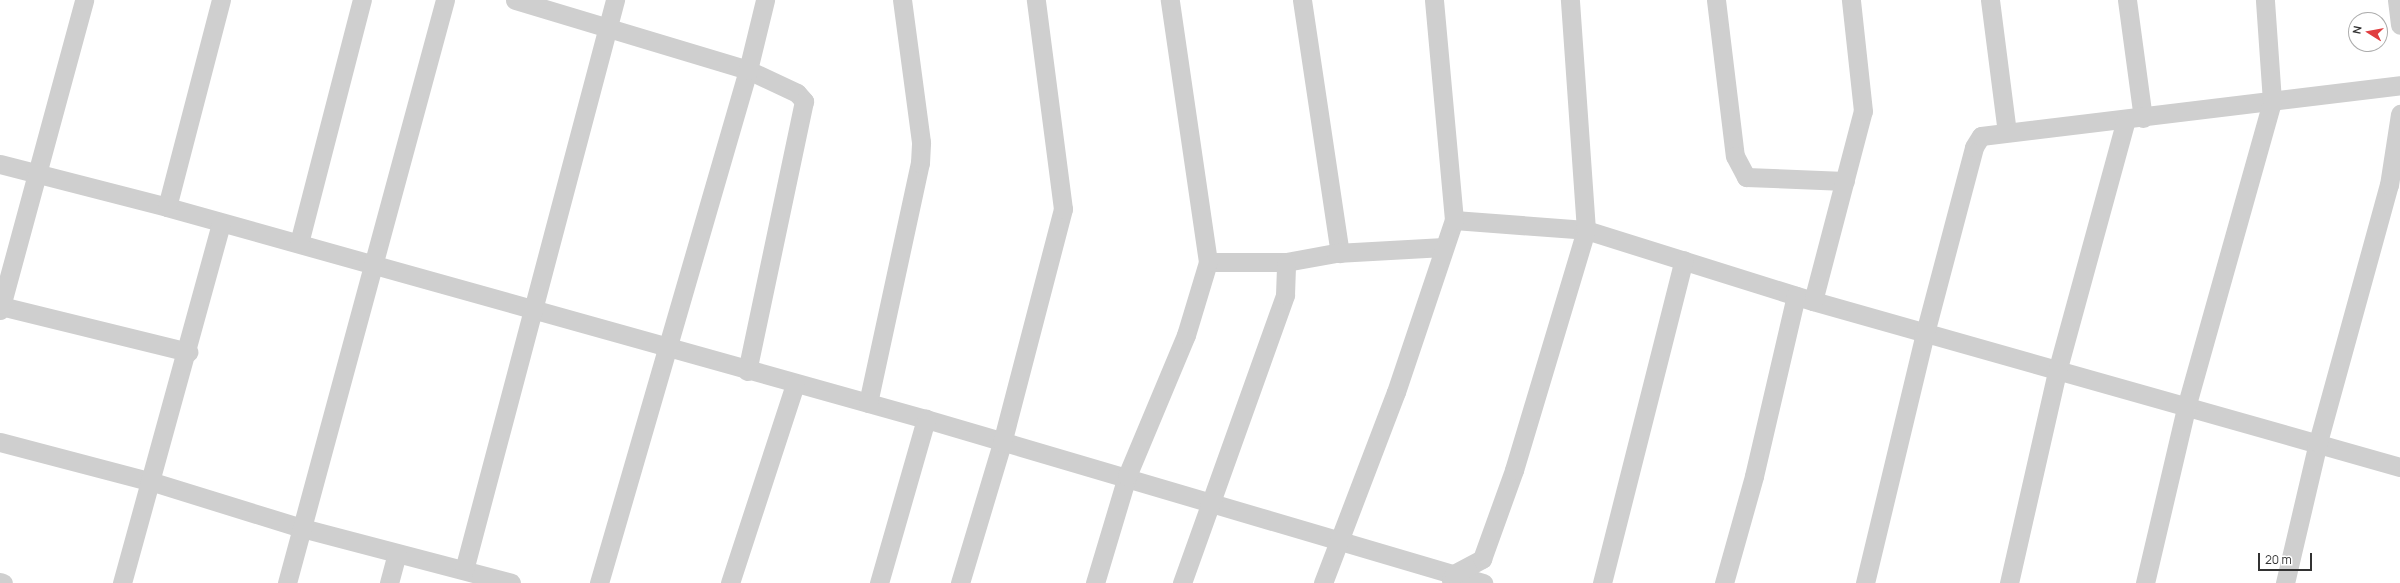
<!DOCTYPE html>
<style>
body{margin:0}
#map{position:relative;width:2400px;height:583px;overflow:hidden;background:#fff;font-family:Manrope,sans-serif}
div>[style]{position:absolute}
.minor>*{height:19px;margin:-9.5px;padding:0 9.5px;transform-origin:9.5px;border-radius:9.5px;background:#cfcfcf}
span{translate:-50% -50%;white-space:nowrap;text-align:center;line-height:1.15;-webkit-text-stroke:4px #fff;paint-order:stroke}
.north{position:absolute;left:2348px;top:12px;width:40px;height:40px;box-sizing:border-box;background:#fff;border:1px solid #adadad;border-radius:50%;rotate:281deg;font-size:11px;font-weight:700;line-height:16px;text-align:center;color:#323232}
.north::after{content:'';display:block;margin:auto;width:14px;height:18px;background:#e03e40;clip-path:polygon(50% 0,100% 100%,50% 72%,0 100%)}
.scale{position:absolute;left:2258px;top:553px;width:54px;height:18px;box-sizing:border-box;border:2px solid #323232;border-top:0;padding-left:5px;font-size:12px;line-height:14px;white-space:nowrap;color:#323232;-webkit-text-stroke:3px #fff;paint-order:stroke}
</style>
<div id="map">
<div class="minor">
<i style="left:515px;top:0;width:243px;rotate:16.7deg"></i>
<i style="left:748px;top:70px;width:54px;rotate:25.1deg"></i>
<i style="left:797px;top:93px;width:11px;rotate:49deg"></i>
<i style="left:804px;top:101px;width:276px;rotate:101.9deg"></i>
<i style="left:1302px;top:0;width:256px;rotate:81.5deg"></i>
<i style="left:1716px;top:0;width:157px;rotate:83.1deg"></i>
<i style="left:1735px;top:156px;width:24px;rotate:62deg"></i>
<i style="left:1746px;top:177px;width:99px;rotate:2.3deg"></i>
<i style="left:1990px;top:0;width:133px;rotate:82.7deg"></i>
<i style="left:2127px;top:0;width:119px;rotate:82.3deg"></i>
<i style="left:2397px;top:0;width:25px;rotate:83deg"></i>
<i style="left:0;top:164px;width:172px;rotate:14.4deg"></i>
<i style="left:167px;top:207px;width:788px;rotate:15.61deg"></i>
<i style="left:926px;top:419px;width:581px;rotate:16.41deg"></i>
<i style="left:167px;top:207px;width:214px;rotate:-75.4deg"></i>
<i style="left:1454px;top:220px;width:132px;rotate:4.3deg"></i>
<i style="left:1586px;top:230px;width:238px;rotate:17.4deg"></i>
<i style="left:1813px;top:301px;width:610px;rotate:15.79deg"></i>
<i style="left:299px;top:243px;width:251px;rotate:-75.5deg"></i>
<i style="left:1208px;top:262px;width:78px"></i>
<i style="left:1286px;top:262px;width:51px;rotate:-10.2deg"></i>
<i style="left:1336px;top:253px;width:108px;rotate:-3.2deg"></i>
<i style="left:1813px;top:301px;width:196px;rotate:-75.3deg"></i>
<i style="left:1863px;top:111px;width:112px;rotate:-96.2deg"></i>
<i style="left:1px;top:306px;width:193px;rotate:13.8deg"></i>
<i style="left:0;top:310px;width:321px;rotate:-74.8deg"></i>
<i style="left:868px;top:403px;width:246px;rotate:-77.8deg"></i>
<i style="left:920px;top:163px;width:21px;rotate:-87deg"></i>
<i style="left:921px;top:142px;width:143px;rotate:-97.6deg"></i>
<i style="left:0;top:442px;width:158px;rotate:14.7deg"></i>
<i style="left:153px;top:482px;width:156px;rotate:17.2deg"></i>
<i style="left:302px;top:528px;width:216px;rotate:14.7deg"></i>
<i style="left:464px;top:570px;width:590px;rotate:-75.16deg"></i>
<i style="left:1451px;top:580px;width:7px;rotate:-63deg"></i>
<i style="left:1454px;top:574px;width:32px;rotate:-28deg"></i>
<i style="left:1482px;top:559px;width:95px;rotate:-70.2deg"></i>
<i style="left:1514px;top:470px;width:251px;rotate:-73.3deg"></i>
<i style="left:1586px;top:230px;width:231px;rotate:-94deg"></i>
<i style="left:0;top:582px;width:3px;rotate:18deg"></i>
<i style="left:122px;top:583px;width:373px;rotate:-74.6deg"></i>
<i style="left:287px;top:583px;width:604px;rotate:-74.84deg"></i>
<i style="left:389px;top:583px;width:30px;rotate:-75deg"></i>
<i style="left:599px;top:583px;width:534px;rotate:-73.8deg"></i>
<i style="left:748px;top:70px;width:72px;rotate:-76.3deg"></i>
<i style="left:730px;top:583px;width:209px;rotate:-71.9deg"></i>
<i style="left:879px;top:583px;width:171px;rotate:-74deg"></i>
<i style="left:960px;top:583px;width:146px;rotate:-73.3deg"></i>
<i style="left:1002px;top:443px;width:242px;rotate:-75.4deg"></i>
<i style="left:1063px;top:209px;width:211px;rotate:-97.4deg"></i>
<i style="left:1095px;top:583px;width:112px;rotate:-73.3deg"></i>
<i style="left:1127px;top:476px;width:153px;rotate:-67.3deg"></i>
<i style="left:1186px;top:335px;width:76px;rotate:-73.2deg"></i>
<i style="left:1208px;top:262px;width:265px;rotate:-98.3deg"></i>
<i style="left:1182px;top:583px;width:306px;rotate:-70.3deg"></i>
<i style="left:1285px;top:295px;width:33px;rotate:-88deg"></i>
<i style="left:1323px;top:583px;width:204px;rotate:-69.1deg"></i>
<i style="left:1396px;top:392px;width:182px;rotate:-71.4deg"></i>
<i style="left:1454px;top:220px;width:221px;rotate:-95.2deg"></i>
<i style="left:1602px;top:583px;width:333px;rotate:-75.8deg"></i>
<i style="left:1724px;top:583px;width:111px;rotate:-74.3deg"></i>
<i style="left:1754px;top:476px;width:185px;rotate:-76.9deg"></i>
<i style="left:1865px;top:583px;width:257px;rotate:-76.5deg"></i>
<i style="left:1925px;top:333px;width:192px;rotate:-75.2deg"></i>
<i style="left:1974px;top:147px;width:13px;rotate:-58deg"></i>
<i style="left:1981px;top:136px;width:422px;rotate:-6.9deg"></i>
<i style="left:2009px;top:583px;width:221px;rotate:-77.2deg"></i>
<i style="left:2058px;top:368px;width:257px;rotate:-74.7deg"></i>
<i style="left:2145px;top:583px;width:184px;rotate:-76.8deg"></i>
<i style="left:2187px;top:404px;width:315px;rotate:-74.3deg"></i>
<i style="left:2272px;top:101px;width:101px;rotate:-94deg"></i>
<i style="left:2285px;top:583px;width:145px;rotate:-76.8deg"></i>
<i style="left:2318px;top:442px;width:267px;rotate:-74.6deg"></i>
<i style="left:2389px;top:185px;width:72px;rotate:-81.2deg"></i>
</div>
<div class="north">N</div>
<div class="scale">20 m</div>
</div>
